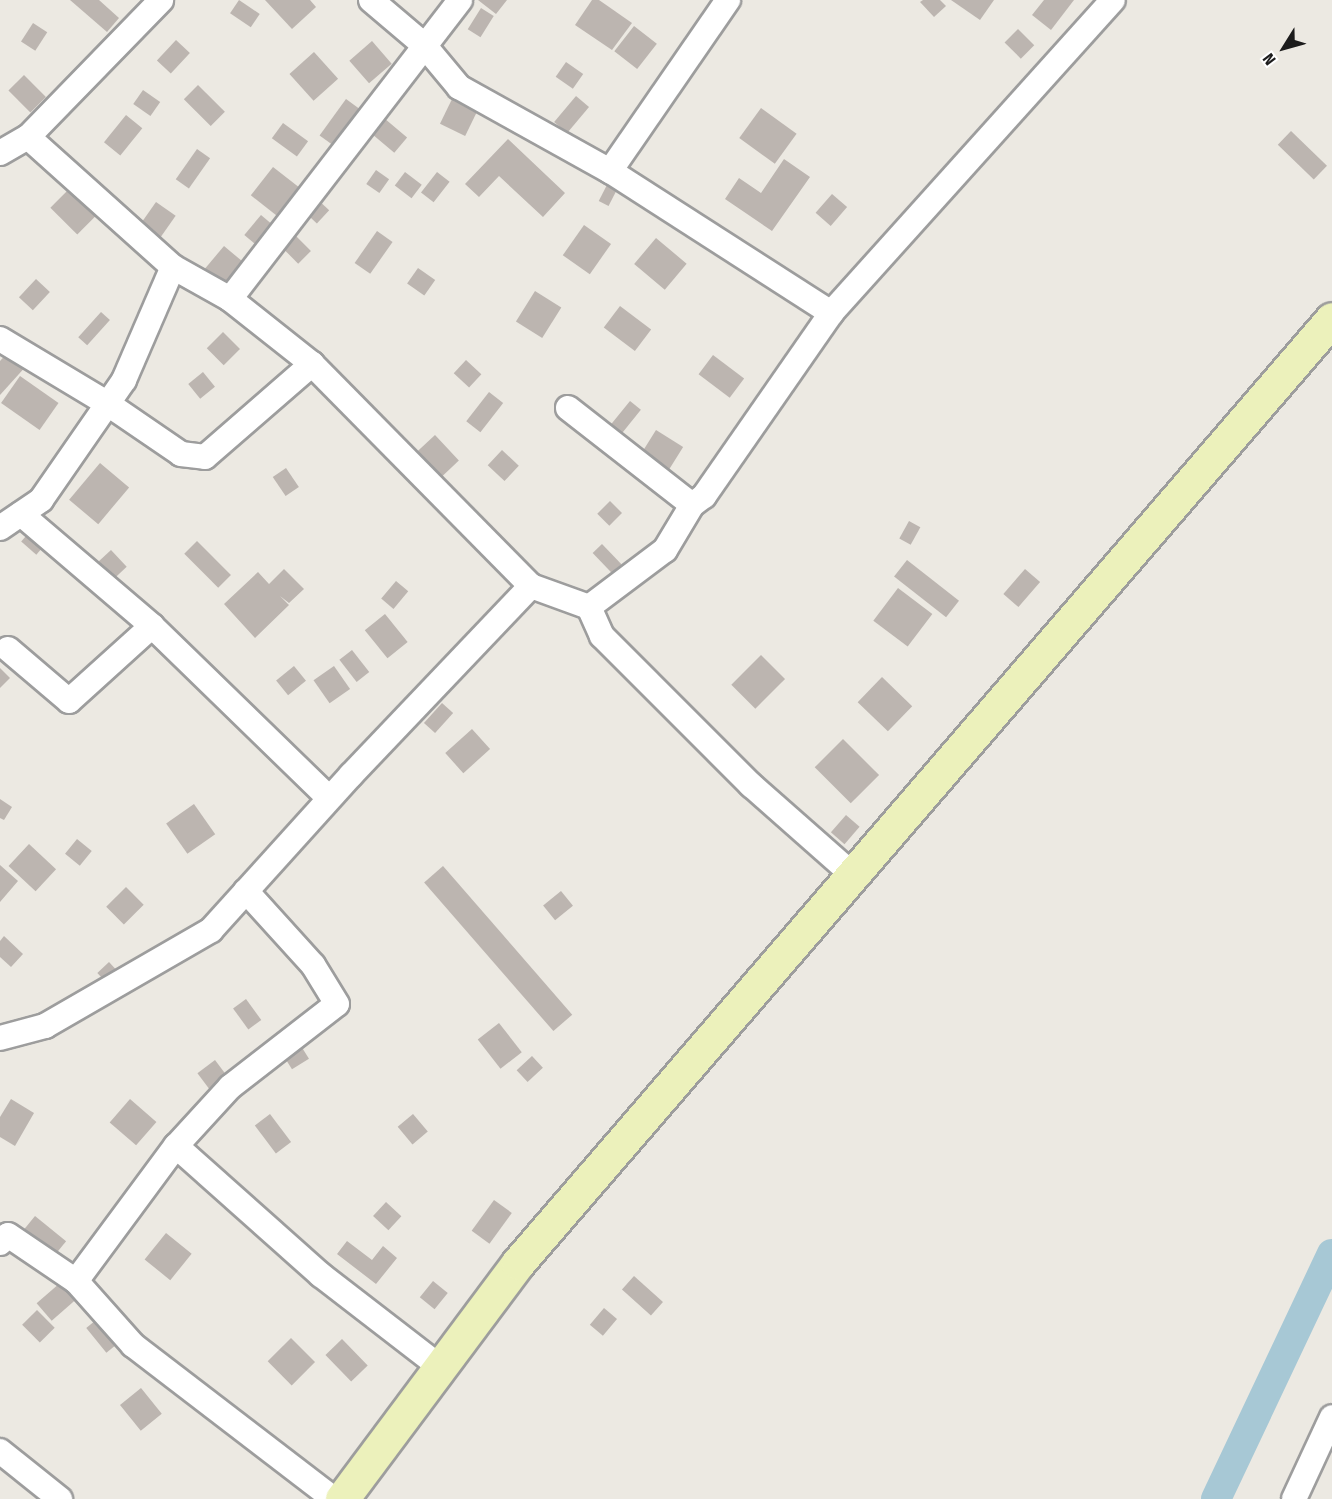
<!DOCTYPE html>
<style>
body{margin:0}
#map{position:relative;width:1332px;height:1499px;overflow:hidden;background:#ece9e2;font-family:"Fira Sans Condensed",sans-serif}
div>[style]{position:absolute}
.canal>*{height:30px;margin:-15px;padding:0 15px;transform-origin:15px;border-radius:15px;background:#a7c8d5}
.building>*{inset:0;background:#bcb5b0;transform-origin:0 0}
.roads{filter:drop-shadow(2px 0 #9d9d9d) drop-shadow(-2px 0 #9d9d9d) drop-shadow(0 2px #9d9d9d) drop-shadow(0 -2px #9d9d9d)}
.street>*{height:24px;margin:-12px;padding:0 12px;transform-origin:12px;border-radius:12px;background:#fff}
.secondary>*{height:33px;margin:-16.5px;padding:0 16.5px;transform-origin:16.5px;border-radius:16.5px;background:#ecf1bb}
span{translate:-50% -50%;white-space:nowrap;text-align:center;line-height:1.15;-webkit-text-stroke:4.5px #fff;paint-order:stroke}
.north{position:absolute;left:1254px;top:18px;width:60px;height:60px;-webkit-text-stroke:4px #fff;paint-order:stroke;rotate:233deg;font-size:16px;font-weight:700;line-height:24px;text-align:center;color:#1c1c1c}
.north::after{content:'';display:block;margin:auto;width:21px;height:27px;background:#1c1c1c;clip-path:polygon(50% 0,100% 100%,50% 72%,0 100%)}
</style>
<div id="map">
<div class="canal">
<i style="left:1216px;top:1499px;width:271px;rotate:-64.7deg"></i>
</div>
<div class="building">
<i style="clip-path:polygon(70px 0,99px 0,119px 18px,107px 32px)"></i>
<i style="left:239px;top:0;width:25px;height:16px;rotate:34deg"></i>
<i style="clip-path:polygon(265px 0,310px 0,316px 7px,292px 29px)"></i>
<i style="clip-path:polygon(478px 0,507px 0,496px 14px)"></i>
<i style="clip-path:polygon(592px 0,599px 0,632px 23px,612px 50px,575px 25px)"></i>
<i style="clip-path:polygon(923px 0,940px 0,946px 6px,934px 17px,920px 2px)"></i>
<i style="clip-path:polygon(951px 0,994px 0,980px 20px)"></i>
<i style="clip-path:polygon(1044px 0,1074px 0,1051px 30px,1032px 15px)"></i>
<i style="left:481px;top:8px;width:15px;height:25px;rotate:32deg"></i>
<i style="left:33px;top:23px;width:17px;height:22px;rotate:33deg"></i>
<i style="left:634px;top:26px;width:29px;height:32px;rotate:38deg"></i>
<i style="left:1018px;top:29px;width:23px;height:19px;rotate:45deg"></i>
<i style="left:176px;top:40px;width:19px;height:28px;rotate:43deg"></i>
<i style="left:372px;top:41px;width:30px;height:30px;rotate:49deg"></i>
<i style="left:314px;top:52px;width:36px;height:33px;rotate:48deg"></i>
<i style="left:566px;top:62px;width:21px;height:18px;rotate:35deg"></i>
<i style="left:24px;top:75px;width:31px;height:22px;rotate:45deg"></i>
<i style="left:198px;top:85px;width:38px;height:20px;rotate:45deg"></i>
<i style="left:143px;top:90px;width:21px;height:17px;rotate:35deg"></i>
<i style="left:454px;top:95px;width:28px;height:32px;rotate:26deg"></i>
<i style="left:576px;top:96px;width:17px;height:34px;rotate:40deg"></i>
<i style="left:346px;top:99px;width:19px;height:45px;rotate:36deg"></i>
<i style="left:761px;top:108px;width:44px;height:37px;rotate:36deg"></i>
<i style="left:378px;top:113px;width:38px;height:20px;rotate:40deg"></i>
<i style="left:126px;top:115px;width:21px;height:35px;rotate:39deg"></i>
<i style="left:283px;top:123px;width:31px;height:19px;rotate:36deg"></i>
<i style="left:1291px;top:131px;width:50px;height:19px;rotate:44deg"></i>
<i style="clip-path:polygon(508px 139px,565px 193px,543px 217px,499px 176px,479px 197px,465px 184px)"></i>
<i style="left:197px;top:149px;width:16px;height:37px;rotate:35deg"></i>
<i style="clip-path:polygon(784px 159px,810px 177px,772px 231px,725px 199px,739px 178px,761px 193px)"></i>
<i style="left:273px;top:167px;width:33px;height:36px;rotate:38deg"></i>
<i style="left:376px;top:170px;width:16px;height:17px;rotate:35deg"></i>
<i style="left:405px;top:172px;width:21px;height:17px;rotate:37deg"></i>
<i style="left:437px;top:172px;width:16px;height:26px;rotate:38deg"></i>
<i style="left:611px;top:177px;width:11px;height:27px;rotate:27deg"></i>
<i style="left:73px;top:185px;width:38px;height:32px;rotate:45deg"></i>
<i style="left:832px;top:194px;width:20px;height:25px;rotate:41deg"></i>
<i style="left:316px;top:198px;width:18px;height:18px;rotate:43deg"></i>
<i style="left:156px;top:202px;width:24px;height:34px;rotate:35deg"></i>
<i style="left:261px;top:215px;width:17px;height:26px;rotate:40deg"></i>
<i style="left:584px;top:225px;width:33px;height:37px;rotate:35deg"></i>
<i style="left:289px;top:229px;width:31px;height:18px;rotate:45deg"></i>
<i style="left:377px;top:231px;width:19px;height:39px;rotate:35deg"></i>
<i style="left:656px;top:238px;width:40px;height:34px;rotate:40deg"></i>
<i style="left:224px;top:246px;width:25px;height:33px;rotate:40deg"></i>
<i style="left:418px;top:268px;width:21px;height:19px;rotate:35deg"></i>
<i style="left:36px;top:279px;width:19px;height:25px;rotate:43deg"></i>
<i style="left:535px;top:291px;width:31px;height:36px;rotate:32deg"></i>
<i style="left:620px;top:306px;width:39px;height:27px;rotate:37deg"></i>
<i style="left:101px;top:312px;width:12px;height:34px;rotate:42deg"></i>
<i style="left:223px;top:332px;width:24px;height:23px;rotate:45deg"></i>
<i style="clip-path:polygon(11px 349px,28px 364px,0 395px,0 361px)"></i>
<i style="left:713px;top:355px;width:39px;height:24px;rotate:37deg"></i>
<i style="left:466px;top:360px;width:21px;height:18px;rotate:43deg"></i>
<i style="left:203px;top:372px;width:19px;height:19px;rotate:51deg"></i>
<i style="left:20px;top:376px;width:47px;height:33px;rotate:35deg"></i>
<i style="left:489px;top:392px;width:18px;height:37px;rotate:38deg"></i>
<i style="left:630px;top:401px;width:14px;height:32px;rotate:39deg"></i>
<i style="left:656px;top:430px;width:32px;height:33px;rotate:32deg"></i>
<i style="left:435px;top:435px;width:35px;height:25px;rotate:47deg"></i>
<i style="left:502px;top:450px;width:23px;height:21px;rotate:43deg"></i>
<i style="left:100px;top:463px;width:38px;height:48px;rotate:40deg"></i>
<i style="left:286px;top:468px;width:23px;height:16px;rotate:56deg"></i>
<i style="left:610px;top:501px;width:17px;height:18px;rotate:45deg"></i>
<i style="left:909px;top:521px;width:13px;height:20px;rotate:29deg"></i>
<i style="left:33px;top:528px;width:20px;height:18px;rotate:41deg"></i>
<i style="left:197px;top:541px;width:48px;height:18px;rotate:45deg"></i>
<i style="left:602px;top:544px;width:28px;height:13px;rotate:46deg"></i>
<i style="left:111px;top:550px;width:23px;height:17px;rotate:47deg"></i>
<i style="left:907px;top:560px;width:66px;height:21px;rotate:38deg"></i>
<i style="clip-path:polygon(284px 569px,304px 589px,289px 603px,280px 596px,289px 605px,255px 638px,224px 604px,258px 572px,269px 584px)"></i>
<i style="left:1025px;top:569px;width:20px;height:33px;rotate:41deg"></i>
<i style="left:396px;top:581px;width:16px;height:23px;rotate:40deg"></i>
<i style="left:898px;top:588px;width:43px;height:41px;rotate:37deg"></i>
<i style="left:385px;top:614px;width:36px;height:26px;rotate:51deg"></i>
<i style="left:352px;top:650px;width:28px;height:16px;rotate:52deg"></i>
<i style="left:761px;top:655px;width:34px;height:42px;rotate:45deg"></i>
<i style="left:294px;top:666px;width:19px;height:23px;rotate:51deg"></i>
<i style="left:334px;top:666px;width:28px;height:25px;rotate:55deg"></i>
<i style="clip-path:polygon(0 668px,10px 678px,0 688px)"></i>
<i style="left:882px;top:677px;width:42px;height:35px;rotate:44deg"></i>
<i style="left:442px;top:703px;width:15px;height:27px;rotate:42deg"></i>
<i style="left:472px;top:729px;width:27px;height:36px;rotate:48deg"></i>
<i style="left:843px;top:739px;width:51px;height:40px;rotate:45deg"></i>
<i style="clip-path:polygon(0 799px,12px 807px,4px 820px,0 818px)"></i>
<i style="left:194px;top:804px;width:37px;height:34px;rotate:55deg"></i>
<i style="left:846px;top:815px;width:18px;height:23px;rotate:41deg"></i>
<i style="left:77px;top:839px;width:19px;height:19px;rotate:39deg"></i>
<i style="left:29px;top:844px;width:37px;height:30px;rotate:43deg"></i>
<i style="clip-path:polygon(0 865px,18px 881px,0 902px)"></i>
<i style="left:443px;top:866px;width:197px;height:25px;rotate:49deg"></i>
<i style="left:126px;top:887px;width:25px;height:28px;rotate:45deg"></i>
<i style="left:561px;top:891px;width:19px;height:23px;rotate:51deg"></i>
<i style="clip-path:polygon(4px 936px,23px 954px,11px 967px,0 957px,0 941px)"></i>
<i style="left:109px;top:962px;width:19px;height:16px;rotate:47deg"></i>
<i style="left:246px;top:999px;width:26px;height:16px;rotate:54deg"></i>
<i style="left:499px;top:1023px;width:37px;height:27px;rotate:52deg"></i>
<i style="left:301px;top:1046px;width:15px;height:20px;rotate:58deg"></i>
<i style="left:532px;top:1056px;width:16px;height:21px;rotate:47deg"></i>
<i style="left:215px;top:1060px;width:20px;height:22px;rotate:53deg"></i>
<i style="clip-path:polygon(11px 1099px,34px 1113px,15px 1146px,0 1137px,0 1117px)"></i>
<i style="left:130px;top:1099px;width:35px;height:31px;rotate:41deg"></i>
<i style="left:270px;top:1114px;width:35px;height:19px;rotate:53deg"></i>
<i style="left:413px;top:1114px;width:23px;height:20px;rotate:50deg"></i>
<i style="left:494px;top:1200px;width:22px;height:38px;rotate:36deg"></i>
<i style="left:386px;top:1202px;width:21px;height:19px;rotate:43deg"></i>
<i style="left:35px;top:1216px;width:40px;height:22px;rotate:39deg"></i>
<i style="left:166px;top:1233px;width:33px;height:34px;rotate:39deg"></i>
<i style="clip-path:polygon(347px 1241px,372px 1260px,383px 1246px,397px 1258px,376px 1284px,337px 1254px)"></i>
<i style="left:634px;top:1276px;width:39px;height:18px;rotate:42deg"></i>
<i style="left:433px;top:1281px;width:19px;height:21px;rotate:39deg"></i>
<i style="left:60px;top:1283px;width:23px;height:31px;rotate:49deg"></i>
<i style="left:604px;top:1308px;width:17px;height:22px;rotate:40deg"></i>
<i style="left:37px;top:1310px;width:25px;height:21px;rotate:45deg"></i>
<i style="left:101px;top:1316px;width:32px;height:19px;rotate:51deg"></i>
<i style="left:291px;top:1338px;width:34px;height:33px;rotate:45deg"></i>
<i style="left:342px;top:1339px;width:37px;height:23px;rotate:46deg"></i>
<i style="left:141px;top:1388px;width:33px;height:27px;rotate:51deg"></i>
</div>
<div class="roads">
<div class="street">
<i style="left:371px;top:0;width:70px;rotate:40.3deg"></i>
<i style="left:424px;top:45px;width:55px;rotate:50.2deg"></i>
<i style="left:459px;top:87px;width:173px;rotate:29.1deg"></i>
<i style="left:610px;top:171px;width:263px;rotate:32.7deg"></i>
<i style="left:28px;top:137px;width:195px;rotate:41.9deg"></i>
<i style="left:173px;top:267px;width:65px;rotate:29.3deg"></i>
<i style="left:230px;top:299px;width:105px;rotate:38.4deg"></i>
<i style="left:312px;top:364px;width:312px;rotate:45.4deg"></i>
<i style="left:531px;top:586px;width:62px;rotate:19.9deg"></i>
<i style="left:589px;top:607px;width:32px;rotate:66deg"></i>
<i style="left:602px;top:636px;width:211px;rotate:45deg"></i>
<i style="left:751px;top:785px;width:136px;rotate:41.4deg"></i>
<i style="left:0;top:153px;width:32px;rotate:-30deg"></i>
<i style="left:28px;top:137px;width:191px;rotate:-45.8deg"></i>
<i style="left:610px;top:171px;width:208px;rotate:-55.4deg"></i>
<i style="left:230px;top:299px;width:377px;rotate:-52.4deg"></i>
<i style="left:0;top:339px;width:126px;rotate:31deg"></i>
<i style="left:108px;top:404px;width:88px;rotate:34.4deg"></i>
<i style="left:181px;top:454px;width:24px;rotate:7deg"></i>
<i style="left:205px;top:457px;width:142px;rotate:-41deg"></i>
<i style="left:568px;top:408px;width:157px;rotate:38deg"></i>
<i style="left:21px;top:514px;width:172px;rotate:40.5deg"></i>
<i style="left:152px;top:626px;width:247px;rotate:44.2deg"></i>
<i style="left:0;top:528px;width:50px;rotate:-34.3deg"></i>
<i style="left:41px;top:500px;width:146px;rotate:-55.3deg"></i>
<i style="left:124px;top:380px;width:123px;rotate:-66.6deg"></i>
<i style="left:589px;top:607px;width:95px;rotate:-36.9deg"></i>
<i style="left:665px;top:550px;width:52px;rotate:-59deg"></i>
<i style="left:692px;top:505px;width:15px;rotate:-37deg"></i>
<i style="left:704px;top:496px;width:223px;rotate:-55.2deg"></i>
<i style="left:831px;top:313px;width:421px;rotate:-48deg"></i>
<i style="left:8px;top:649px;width:80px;rotate:40.4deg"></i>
<i style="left:69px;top:701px;width:112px;rotate:-42.1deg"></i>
<i style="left:0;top:1038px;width:47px;rotate:-14.9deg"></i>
<i style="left:45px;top:1026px;width:192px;rotate:-30deg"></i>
<i style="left:211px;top:930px;width:209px;rotate:-47.9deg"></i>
<i style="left:351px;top:775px;width:261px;rotate:-46.4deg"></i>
<i style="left:176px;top:1146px;width:194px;rotate:41.7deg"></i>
<i style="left:321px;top:1275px;width:150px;rotate:37.7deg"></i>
<i style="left:0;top:1243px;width:11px;rotate:-45deg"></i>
<i style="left:8px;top:1235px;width:82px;rotate:34.1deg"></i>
<i style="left:76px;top:1281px;width:86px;rotate:48.3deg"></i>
<i style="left:133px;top:1345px;width:253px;rotate:37.5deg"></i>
<i style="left:76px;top:1281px;width:168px;rotate:-53.5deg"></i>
<i style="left:176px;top:1146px;width:80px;rotate:-47.5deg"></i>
<i style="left:230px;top:1087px;width:135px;rotate:-37.8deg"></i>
<i style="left:337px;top:1004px;width:46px;rotate:-121.6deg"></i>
<i style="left:313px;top:965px;width:100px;rotate:-132.2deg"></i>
<i style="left:0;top:1451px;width:77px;rotate:38.7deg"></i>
<i style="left:1294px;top:1499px;width:90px;rotate:-65.1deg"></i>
</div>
<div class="secondary">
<i style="left:342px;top:1499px;width:294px;rotate:-53.3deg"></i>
<i style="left:518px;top:1263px;width:1246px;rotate:-49.23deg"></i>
</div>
</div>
<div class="north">N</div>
</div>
